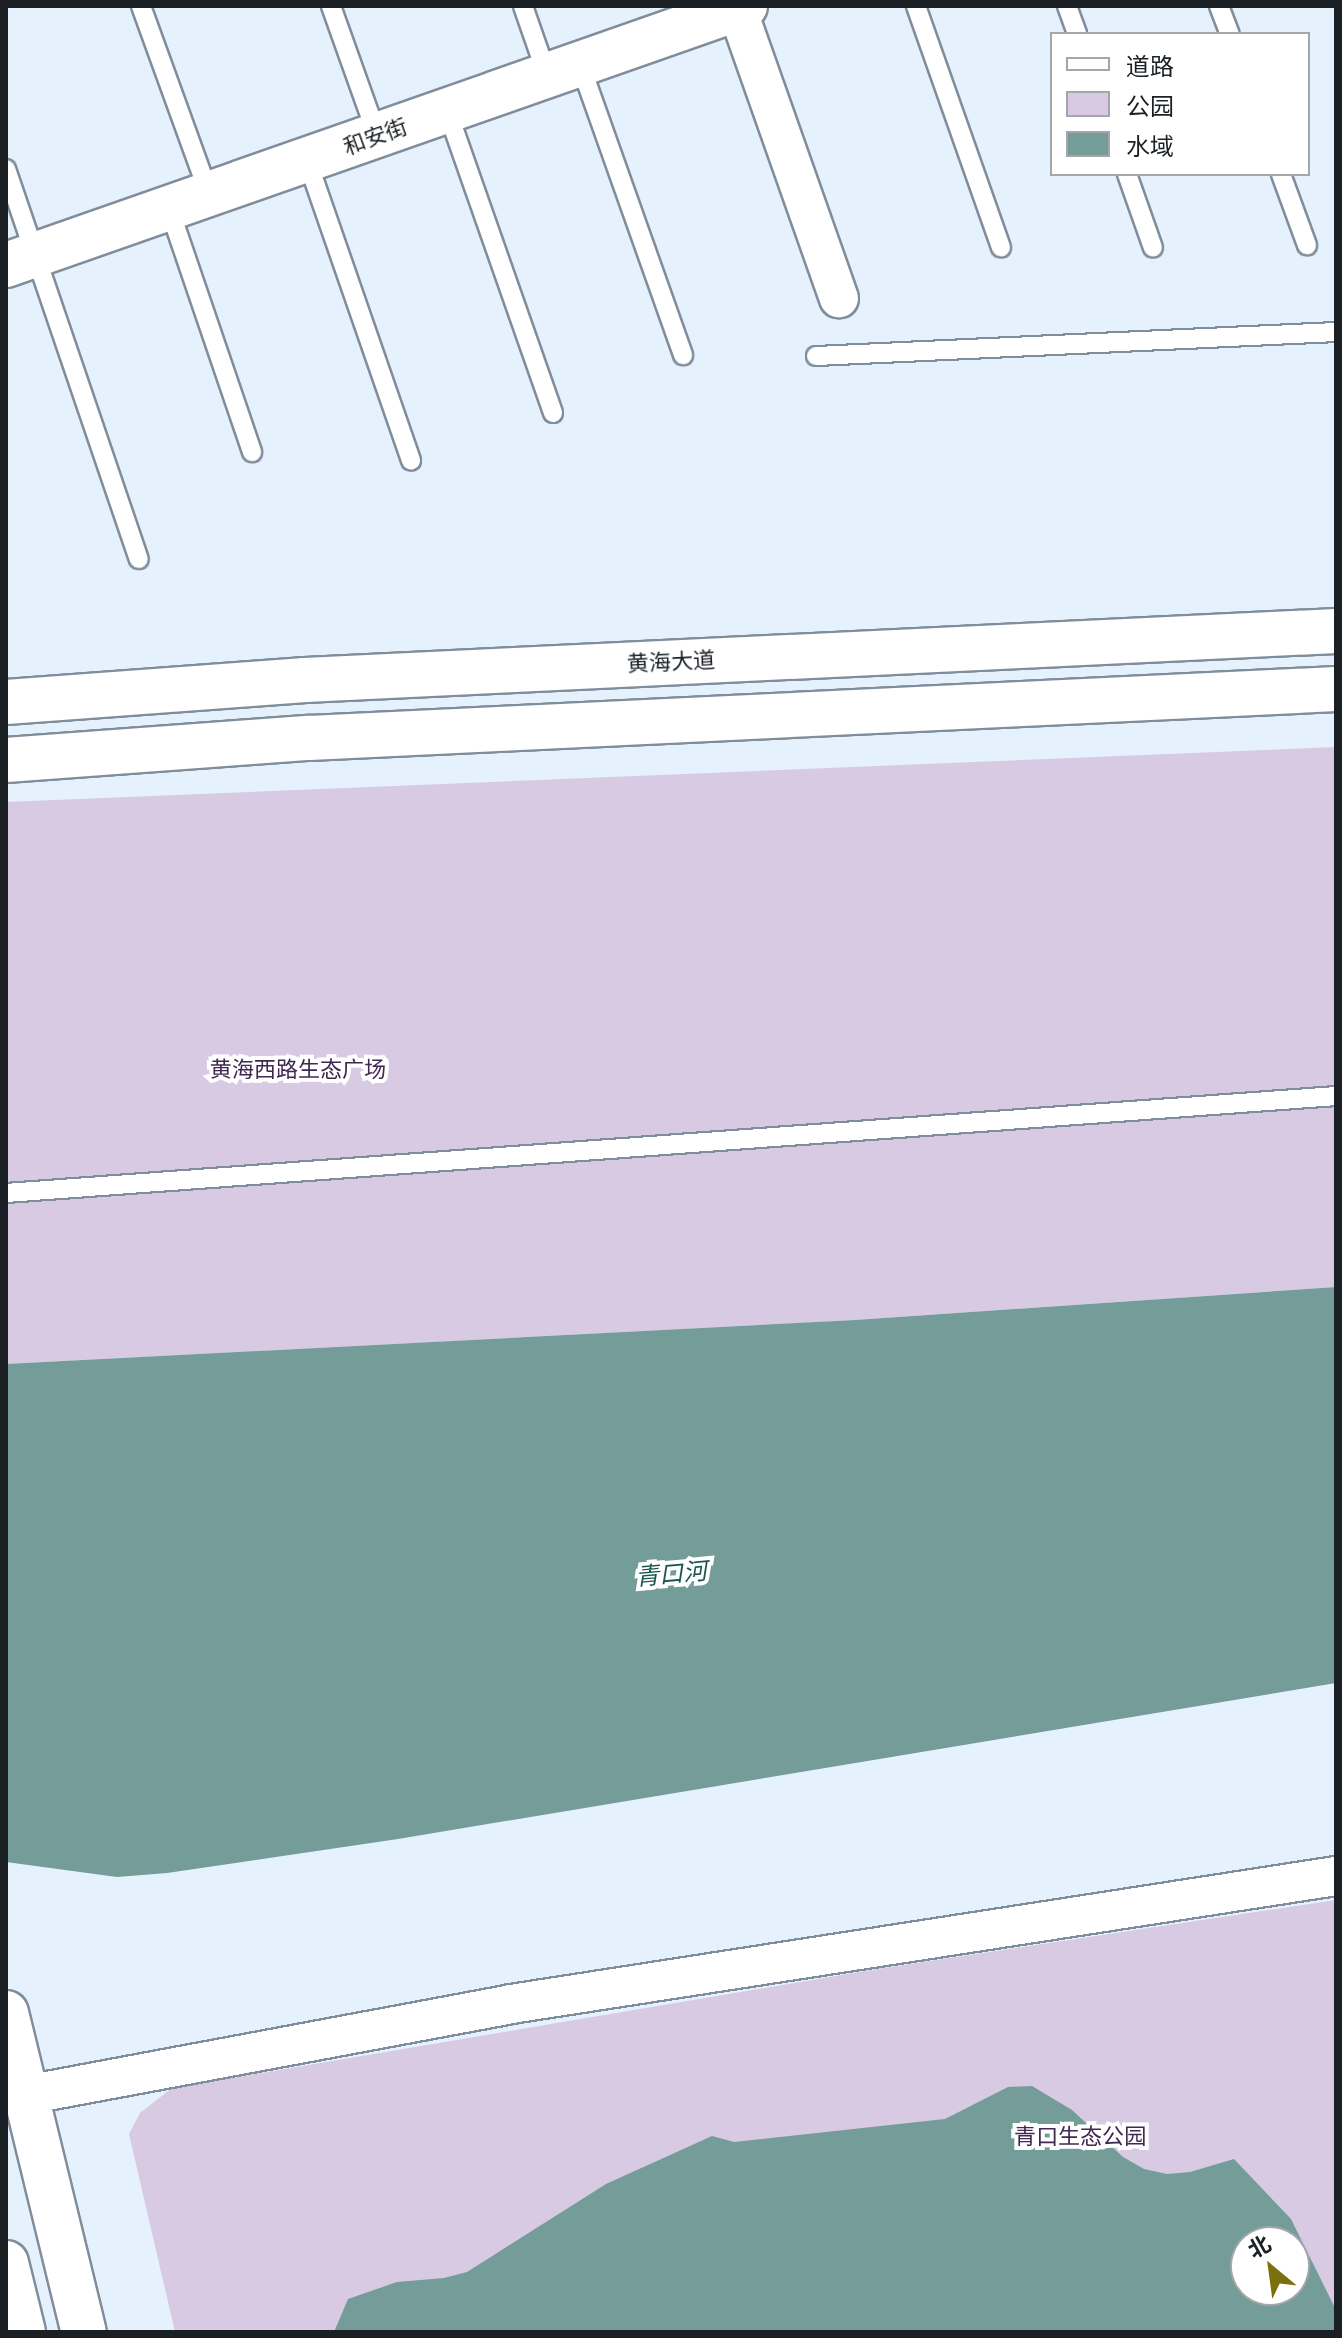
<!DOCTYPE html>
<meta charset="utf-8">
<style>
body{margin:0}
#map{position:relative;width:1342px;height:2338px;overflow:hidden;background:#e5f1fd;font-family:Commissioner,"Noto Sans SC",sans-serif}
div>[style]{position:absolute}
.green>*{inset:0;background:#d7cae2}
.water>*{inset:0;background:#749c99}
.roads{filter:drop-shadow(2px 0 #808d9b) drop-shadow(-2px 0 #808d9b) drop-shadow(0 2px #808d9b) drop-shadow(0 -2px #808d9b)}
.lane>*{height:18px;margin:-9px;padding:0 9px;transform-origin:9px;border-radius:9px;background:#fff}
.street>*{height:38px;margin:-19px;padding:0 19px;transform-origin:19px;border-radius:19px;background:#fff}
.secondary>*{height:44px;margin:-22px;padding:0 22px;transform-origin:22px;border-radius:22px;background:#fff}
.primary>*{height:44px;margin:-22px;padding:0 22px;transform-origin:22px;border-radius:22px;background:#fff}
.highway>*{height:44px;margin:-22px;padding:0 22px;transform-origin:22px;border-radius:22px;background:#fff}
span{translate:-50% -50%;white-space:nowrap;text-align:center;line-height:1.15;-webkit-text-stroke:8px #fff;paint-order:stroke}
.street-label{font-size:22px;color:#1b2025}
.park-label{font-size:22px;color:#402951}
.water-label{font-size:24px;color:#1b5552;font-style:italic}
.frame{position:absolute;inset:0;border:8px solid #1b2025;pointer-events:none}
.legend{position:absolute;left:1050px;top:32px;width:260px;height:144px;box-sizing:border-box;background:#fff;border:2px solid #a4a6a8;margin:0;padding:10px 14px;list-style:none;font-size:24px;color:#1b2025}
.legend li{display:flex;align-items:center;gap:16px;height:40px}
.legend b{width:40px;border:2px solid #a4a6a8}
.north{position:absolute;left:1230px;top:2226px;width:80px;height:80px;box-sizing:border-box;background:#fff;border:2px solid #a4a6a8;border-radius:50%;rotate:331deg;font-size:22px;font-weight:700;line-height:32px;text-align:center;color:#1b2025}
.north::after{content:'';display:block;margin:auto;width:28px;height:36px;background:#7c6f0d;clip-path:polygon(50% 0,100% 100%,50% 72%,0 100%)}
</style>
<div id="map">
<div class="green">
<i style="clip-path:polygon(1336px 747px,1336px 1287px,855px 1320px,6px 1364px,6px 802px)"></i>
<i style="clip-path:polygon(evenodd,1336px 1900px,1336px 2332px,175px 2332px,129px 2134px,140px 2113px,172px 2088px,877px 1969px,1336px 1900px,1246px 2242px,1294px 2242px,1294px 2290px,1246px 2290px,1246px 2242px)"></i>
</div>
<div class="water">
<i style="clip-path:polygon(1336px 1287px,1336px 1683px,398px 1839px,167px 1873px,117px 1877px,6px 1862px,6px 1364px,855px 1320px)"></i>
<i style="clip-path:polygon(evenodd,1032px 2086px,1072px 2110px,1123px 2157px,1144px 2169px,1167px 2174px,1190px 2172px,1234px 2159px,1291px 2219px,1336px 2310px,1336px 2332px,334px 2332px,348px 2299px,397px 2282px,444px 2278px,467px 2272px,606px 2184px,712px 2136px,734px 2142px,945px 2119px,1008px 2087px,1032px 2086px,1246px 2242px,1294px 2242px,1294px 2290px,1246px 2290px,1246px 2242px)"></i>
</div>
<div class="roads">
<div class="lane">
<i style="left:141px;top:6px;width:200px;rotate:70.1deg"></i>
<i style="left:331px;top:6px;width:137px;rotate:70.4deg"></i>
<i style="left:523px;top:6px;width:73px;rotate:70.8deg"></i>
<i style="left:916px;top:6px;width:256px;rotate:70.6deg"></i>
<i style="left:1067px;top:6px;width:30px;rotate:70deg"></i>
<i style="left:1219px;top:6px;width:30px;rotate:69deg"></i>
<i style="left:580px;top:64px;width:309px;rotate:70.5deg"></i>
<i style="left:447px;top:110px;width:321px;rotate:70.7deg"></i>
<i style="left:307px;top:160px;width:318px;rotate:70.9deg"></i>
<i style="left:6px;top:169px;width:412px;rotate:71.2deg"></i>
<i style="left:1127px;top:174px;width:78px;rotate:70.6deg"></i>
<i style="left:1281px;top:174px;width:76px;rotate:69.9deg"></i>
<i style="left:169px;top:208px;width:258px;rotate:71.2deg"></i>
<i style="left:816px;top:356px;width:521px;rotate:-2.64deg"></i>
<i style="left:6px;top:1193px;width:1334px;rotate:-4.17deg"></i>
</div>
<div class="street">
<i style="left:736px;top:6px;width:310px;rotate:70.6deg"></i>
<i style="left:26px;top:2095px;width:493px;rotate:-10.6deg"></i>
<i style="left:511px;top:2004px;width:835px;rotate:-8.82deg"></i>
</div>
<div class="secondary">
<i style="left:6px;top:265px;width:783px;rotate:-19.31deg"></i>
</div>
<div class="primary">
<i style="left:6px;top:702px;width:300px;rotate:-4.2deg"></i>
<i style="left:305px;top:680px;width:1032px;rotate:-2.72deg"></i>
<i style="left:6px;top:760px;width:304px;rotate:-4.2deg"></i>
<i style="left:309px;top:738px;width:1028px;rotate:-2.73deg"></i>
</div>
<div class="highway">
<i style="left:6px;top:2013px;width:328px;rotate:76.3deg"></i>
<i style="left:6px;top:2263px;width:71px;rotate:76.2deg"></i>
</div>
</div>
<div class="street-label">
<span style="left:375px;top:136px;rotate:-20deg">和安街</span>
<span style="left:671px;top:661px;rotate:-3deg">黄海大道</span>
</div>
<div class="park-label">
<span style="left:298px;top:1069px">黄海西路生态广场</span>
<span style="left:1080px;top:2136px">青口生态公园</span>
</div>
<div class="water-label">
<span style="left:671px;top:1573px;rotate:-5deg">青口河</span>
</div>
<div class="frame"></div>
<ul class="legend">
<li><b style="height:10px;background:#fff"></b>道路</li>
<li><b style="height:22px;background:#d7cae2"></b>公园</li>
<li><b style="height:22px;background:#749c99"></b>水域</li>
</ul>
<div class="north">北</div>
</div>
